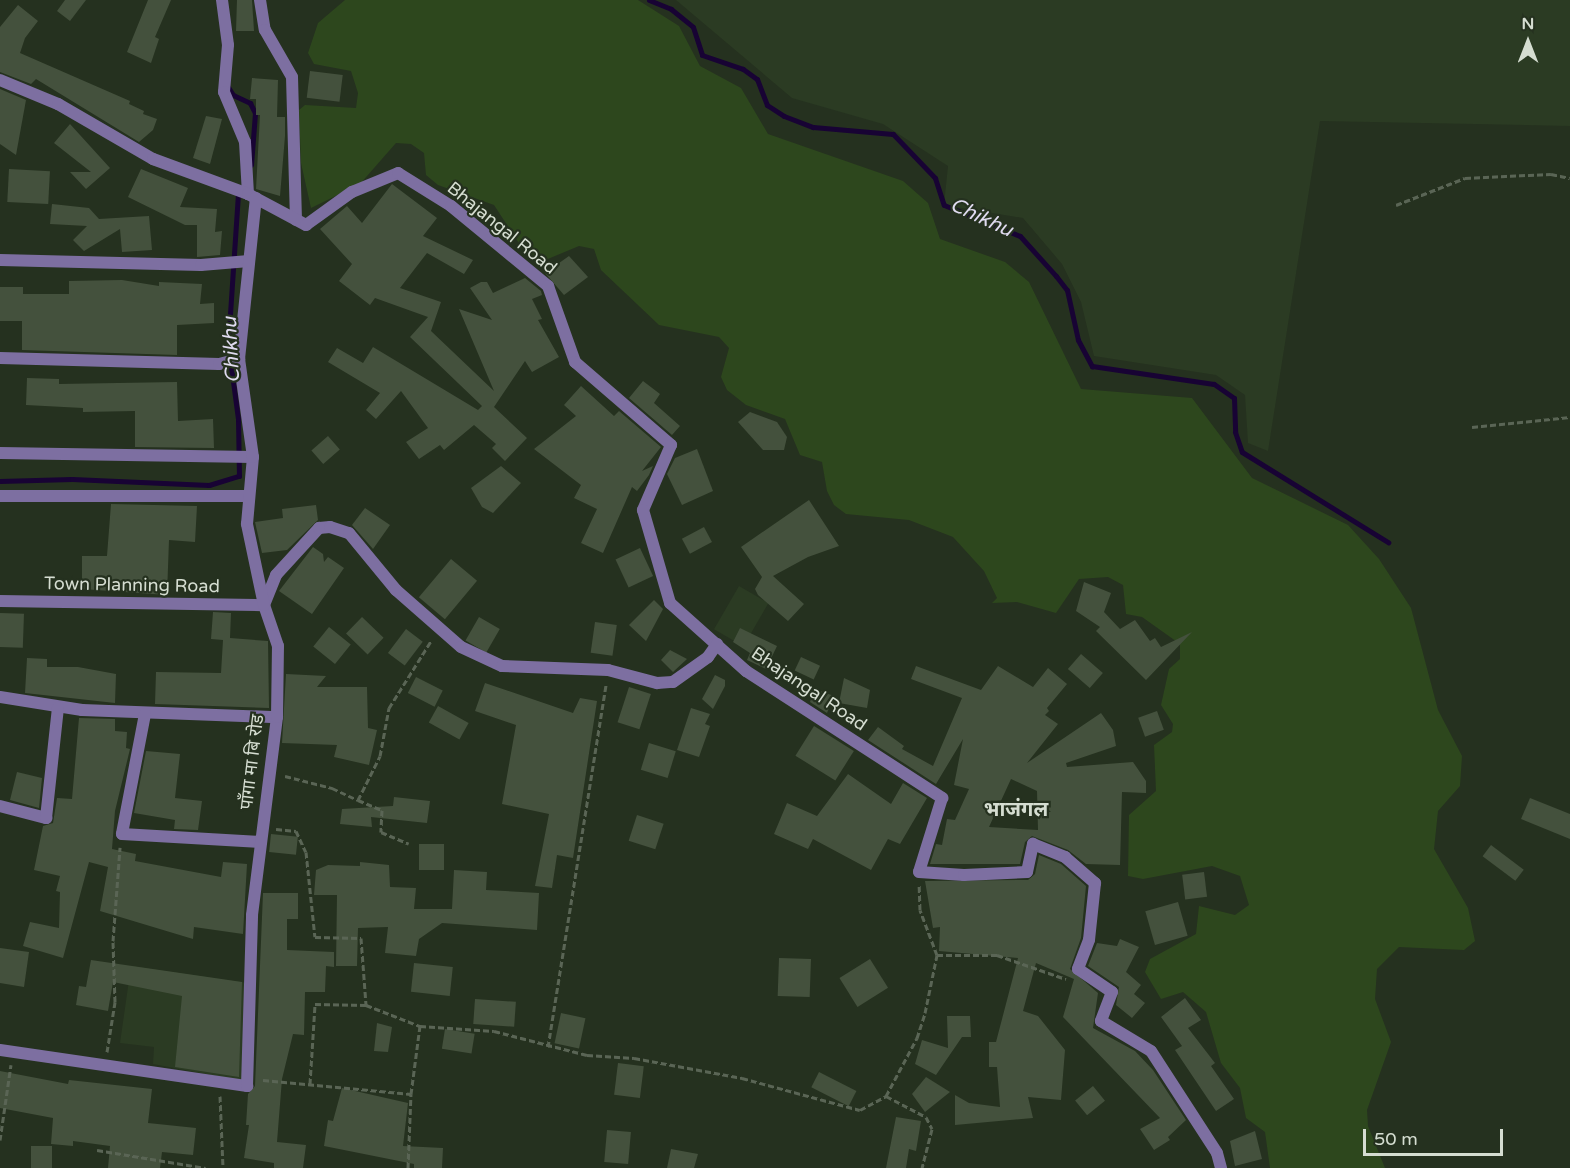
<!DOCTYPE html>
<meta charset="utf-8">
<style>
body{margin:0}
#map{position:relative;width:1570px;height:1168px;overflow:hidden;background:#25311f;font-family:"Varela Round","Noto Sans Devanagari",sans-serif}
div>[style]{position:absolute}
.built>*{inset:0;background:#2b3b23;transform-origin:0 0}
.green>*{inset:0;background:#2d471d}
.stream>*{height:5px;margin:-2.5px;padding:0 2.5px;transform-origin:2.5px;border-radius:2.5px;background:#180334}
.building>*{inset:0;background:#44513d;transform-origin:0 0}
.path>*{height:3px;margin-top:-1.5px;transform-origin:0;background:repeating-linear-gradient(90deg,#5a6555 0 6px,transparent 0 9px)}
.minor>*{height:12px;margin:-6px;padding:0 6px;transform-origin:6px;border-radius:6px;background:#7d6fa1}
span{translate:-50% -50%;white-space:nowrap;text-align:center;line-height:1.15;-webkit-text-stroke:4.5px #25311f;paint-order:stroke}
.street-label{font-size:18px;color:#d5ddd1}
.water-label{font-size:20px;color:#e0dbf0;font-style:italic}
.neighbourhood-label{font-size:20px;color:#d5ddd1;font-weight:700}
.north{position:absolute;left:1498px;top:12px;width:60px;height:60px;-webkit-text-stroke:4px #25311f;paint-order:stroke;rotate:0deg;font-size:16px;font-weight:700;line-height:24px;text-align:center;color:#d5ddd1}
.north::after{content:'';display:block;margin:auto;width:21px;height:27px;background:#d5ddd1;clip-path:polygon(50% 0,100% 100%,50% 72%,0 100%)}
.scale{position:absolute;left:1363px;top:1129px;width:140px;height:27px;box-sizing:border-box;border:3px solid #d5ddd1;border-top:0;padding-left:8px;font-size:18px;line-height:21px;white-space:nowrap;color:#d5ddd1;-webkit-text-stroke:4px #25311f;paint-order:stroke}
</style>
<div id="map">
<div class="built">
<i style="clip-path:polygon(676px 0,1570px 0,1570px 126px,1320px 121px,1268px 451px,1248px 443px,1245px 395px,1216px 375px,1094px 356px,1081px 302px,1062px 264px,1023px 218px,944px 205px,948px 166px,883px 124px,792px 98px)"></i>
<i style="left:739px;top:586px;width:34px;height:50px;rotate:30deg"></i>
<i style="clip-path:polygon(131px 966px,248px 983px,243px 1081px,153px 1064px,154px 1047px,120px 1043px)"></i>
</div>
<div class="green">
<i style="clip-path:polygon(345px 0,638px 0,679px 26px,700px 66px,741px 88px,768px 134px,903px 181px,928px 203px,940px 239px,1005px 262px,1029px 282px,1081px 389px,1192px 398px,1252px 478px,1348px 525px,1379px 559px,1411px 608px,1438px 710px,1462px 756px,1460px 786px,1438px 811px,1434px 849px,1468px 908px,1475px 941px,1464px 950px,1399px 947px,1377px 969px,1375px 999px,1391px 1042px,1367px 1110px,1368px 1126px,1385px 1168px,1270px 1168px,1265px 1132px,1246px 1118px,1240px 1088px,1221px 1063px,1206px 1012px,1183px 992px,1161px 999px,1145px 972px,1150px 959px,1196px 934px,1199px 906px,1235px 915px,1249px 905px,1240px 876px,1212px 866px,1143px 879px,1128px 876px,1129px 815px,1156px 791px,1154px 745px,1172px 732px,1173px 724px,1161px 705px,1169px 669px,1180px 659px,1180px 644px,1142px 617px,1126px 614px,1123px 585px,1108px 577px,1079px 579px,1056px 613px,1017px 602px,992px 603px,997px 598px,984px 571px,953px 537px,909px 520px,846px 514px,834px 505px,827px 491px,822px 462px,800px 455px,785px 419px,746px 405px,727px 390px,721px 377px,729px 348px,719px 337px,659px 325px,601px 270px,594px 249px,579px 246px,543px 261px,522px 248px,494px 205px,438px 185px,426px 175px,424px 153px,411px 144px,396px 143px,360px 184px,311px 208px,301px 163px,299px 110px,305px 105px,356px 108px,358px 93px,351px 71px,314px 64px,308px 53px,318px 23px)"></i>
</div>
<div class="stream">
<i style="left:649px;top:0;width:24px;rotate:22deg"></i>
<i style="left:671px;top:9px;width:28px;rotate:39deg"></i>
<i style="left:693px;top:27px;width:29px;rotate:72deg"></i>
<i style="left:702px;top:55px;width:43px;rotate:18.9deg"></i>
<i style="left:743px;top:69px;width:17px;rotate:36deg"></i>
<i style="left:757px;top:79px;width:28px;rotate:69deg"></i>
<i style="left:767px;top:105px;width:20px;rotate:33deg"></i>
<i style="left:784px;top:116px;width:31px;rotate:21deg"></i>
<i style="left:813px;top:127px;width:80px;rotate:5deg"></i>
<i style="left:893px;top:134px;width:61px;rotate:46.3deg"></i>
<i style="left:935px;top:178px;width:28px;rotate:72deg"></i>
<i style="left:944px;top:205px;width:82px;rotate:22.2deg"></i>
<i style="left:1020px;top:236px;width:54px;rotate:48deg"></i>
<i style="left:1056px;top:276px;width:18px;rotate:52deg"></i>
<i style="left:1067px;top:290px;width:51px;rotate:77.6deg"></i>
<i style="left:1078px;top:340px;width:30px;rotate:62deg"></i>
<i style="left:1092px;top:366px;width:123px;rotate:8.4deg"></i>
<i style="left:1214px;top:384px;width:24px;rotate:35deg"></i>
<i style="left:1234px;top:398px;width:34px;rotate:88deg"></i>
<i style="left:1235px;top:432px;width:21px;rotate:71deg"></i>
<i style="left:1242px;top:452px;width:172px;rotate:31.7deg"></i>
<i style="left:228px;top:87px;width:9px;rotate:58deg"></i>
<i style="left:233px;top:95px;width:19px;rotate:25deg"></i>
<i style="left:250px;top:103px;width:11px;rotate:63deg"></i>
<i style="left:255px;top:113px;width:52px;rotate:94.4deg"></i>
<i style="left:0;top:481px;width:72px;rotate:-1.6deg"></i>
<i style="left:72px;top:479px;width:137px;rotate:2.5deg"></i>
<i style="left:209px;top:485px;width:31px;rotate:-17deg"></i>
<i style="left:239px;top:476px;width:57px;rotate:-91deg"></i>
<i style="left:238px;top:419px;width:76px;rotate:-97.6deg"></i>
<i style="left:228px;top:344px;width:152px;rotate:-86.2deg"></i>
</div>
<div class="building">
<i style="clip-path:polygon(65px 0,86px 0,70px 21px,57px 11px)"></i>
<i style="clip-path:polygon(148px 0,171px 0,155px 37px,159px 39px,151px 63px,127px 52px)"></i>
<i style="clip-path:polygon(237px 0,252px 0,254px 31px,236px 31px)"></i>
<i style="clip-path:polygon(18px 5px,38px 21px,25px 38px,20px 53px,130px 101px,129px 104px,144px 111px,143px 114px,157px 119px,153px 130px,139px 142px,36px 79px,31px 84px,0 72px,0 27px)"></i>
<i style="left:310px;top:71px;width:33px;height:27px;rotate:7deg"></i>
<i style="clip-path:polygon(252px 78px,278px 80px,277px 117px,285px 117px,285px 136px,280px 196px,256px 189px,260px 115px,256px 115px,256px 99px,250px 99px)"></i>
<i style="clip-path:polygon(0 89px,26px 100px,16px 155px,0 144px)"></i>
<i style="clip-path:polygon(206px 116px,222px 119px,210px 164px,193px 158px)"></i>
<i style="clip-path:polygon(70px 124px,110px 168px,86px 189px,70px 172px,91px 172px,54px 143px)"></i>
<i style="left:9px;top:169px;width:41px;height:33px;rotate:3deg"></i>
<i style="clip-path:polygon(141px 169px,188px 188px,180px 207px,217px 209px,215px 232px,222px 231px,220px 255px,197px 257px,197px 225px,185px 225px,128px 197px)"></i>
<i style="clip-path:polygon(392px 184px,437px 218px,423px 236px,473px 260px,464px 274px,427px 253px,400px 288px,441px 302px,431px 331px,494px 391px,459px 309px,492px 320px,470px 288px,481px 282px,487px 282px,493px 293px,525px 278px,541px 291px,542px 295px,532px 299px,542px 319px,538px 320px,559px 357px,532px 372px,525px 361px,494px 407px,527px 438px,505px 461px,492px 448px,496px 444px,474px 425px,444px 450px,440px 445px,419px 459px,406px 442px,428px 428px,401px 391px,376px 419px,366px 410px,380px 393px,328px 362px,337px 348px,363px 363px,373px 347px,478px 410px,482px 406px,410px 337px,428px 317px,375px 298px,370px 305px,339px 281px,352px 264px,320px 229px,347px 206px,362px 223px)"></i>
<i style="clip-path:polygon(52px 204px,89px 208px,99px 219px,149px 216px,152px 250px,122px 252px,120px 229px,84px 251px,73px 240px,87px 226px,50px 224px)"></i>
<i style="clip-path:polygon(569px 256px,588px 277px,564px 295px,545px 273px)"></i>
<i style="clip-path:polygon(122px 280px,159px 286px,159px 282px,202px 284px,200px 304px,214px 303px,214px 323px,177px 325px,177px 355px,22px 350px,22px 321px,0 321px,0 287px,23px 287px,23px 294px,69px 294px,69px 281px)"></i>
<i style="clip-path:polygon(27px 378px,59px 379px,59px 384px,177px 382px,178px 421px,213px 419px,214px 448px,135px 447px,135px 411px,83px 412px,83px 408px,26px 405px)"></i>
<i style="clip-path:polygon(643px 381px,660px 394px,654px 403px,680px 426px,672px 435px,629px 398px)"></i>
<i style="clip-path:polygon(581px 386px,614px 416px,619px 411px,661px 447px,642px 471px,653px 466px,649px 475px,637px 491px,632px 487px,603px 553px,581px 543px,597px 509px,574px 498px,581px 485px,534px 449px,576px 416px,564px 405px)"></i>
<i style="clip-path:polygon(750px 412px,777px 422px,787px 437px,784px 450px,763px 450px,738px 422px)"></i>
<i style="left:328px;top:436px;width:18px;height:22px;rotate:49deg"></i>
<i style="clip-path:polygon(697px 449px,713px 491px,682px 505px,667px 474px,675px 458px)"></i>
<i style="clip-path:polygon(501px 466px,521px 483px,493px 513px,482px 507px,471px 488px)"></i>
<i style="clip-path:polygon(809px 500px,839px 546px,808px 557px,773px 576px,804px 604px,788px 621px,758px 595px,755px 589px,762px 577px,741px 547px)"></i>
<i style="clip-path:polygon(111px 504px,197px 506px,195px 542px,169px 540px,167px 595px,82px 589px,82px 556px,107px 556px)"></i>
<i style="clip-path:polygon(316px 505px,318px 520px,287px 550px,262px 553px,255px 522px,283px 518px,282px 509px)"></i>
<i style="clip-path:polygon(365px 508px,390px 525px,373px 549px,352px 525px)"></i>
<i style="left:704px;top:527px;width:17px;height:25px;rotate:62deg"></i>
<i style="clip-path:polygon(313px 547px,323px 554px,324px 562px,328px 557px,344px 568px,312px 614px,279px 591px)"></i>
<i style="left:640px;top:548px;width:31px;height:27px;rotate:65deg"></i>
<i style="left:451px;top:559px;width:34px;height:50px;rotate:40deg"></i>
<i style="clip-path:polygon(1084px 582px,1111px 593px,1104px 612px,1120px 629px,1135px 620px,1150px 641px,1155px 638px,1161px 647px,1192px 632px,1146px 680px,1096px 631px,1100px 627px,1076px 611px)"></i>
<i style="clip-path:polygon(654px 600px,663px 609px,646px 641px,629px 625px)"></i>
<i style="clip-path:polygon(213px 612px,231px 613px,230px 638px,268px 641px,269px 708px,155px 704px,156px 672px,221px 673px,223px 640px,211px 639px)"></i>
<i style="left:0;top:613px;width:24px;height:34px;rotate:2deg"></i>
<i style="left:362px;top:617px;width:30px;height:23px;rotate:44deg"></i>
<i style="left:479px;top:617px;width:24px;height:27px;rotate:30deg"></i>
<i style="left:595px;top:622px;width:22px;height:31px;rotate:8deg"></i>
<i style="left:329px;top:627px;width:28px;height:25px;rotate:39deg"></i>
<i style="clip-path:polygon(740px 628px,777px 646px,766px 669px,747px 660px,750px 653px,733px 642px)"></i>
<i style="left:406px;top:629px;width:21px;height:30px;rotate:37deg"></i>
<i style="clip-path:polygon(670px 650px,687px 659px,673px 672px,661px 660px)"></i>
<i style="left:1081px;top:654px;width:29px;height:20px;rotate:41deg"></i>
<i style="left:801px;top:657px;width:21px;height:15px;rotate:25deg"></i>
<i style="clip-path:polygon(27px 658px,47px 659px,47px 667px,78px 667px,116px 674px,115px 703px,25px 693px)"></i>
<i style="clip-path:polygon(evenodd,916px 666px,981px 690px,998px 666px,1033px 687px,1048px 668px,1067px 684px,1047px 708px,1049px 711px,1045px 715px,1058px 724px,1027px 763px,1101px 713px,1113px 730px,1116px 746px,1066px 763px,1067px 767px,1133px 762px,1146px 781px,1146px 793px,1122px 792px,1120px 865px,1086px 864px,1068px 850px,1032px 836px,1025px 842px,1020px 864px,930px 864px,936px 844px,942px 845px,947px 819px,955px 820px,969px 789px,954px 785px,963px 739px,936px 784px,868px 740px,878px 727px,904px 746px,902px 749px,933px 766px,962px 698px,911px 679px,916px 666px,1011px 779px,1037px 791px,1038px 830px,989px 827px,1011px 779px)"></i>
<i style="clip-path:polygon(286px 674px,326px 676px,317px 687px,367px 687px,368px 728px,377px 730px,369px 765px,334px 757px,337px 745px,282px 743px)"></i>
<i style="clip-path:polygon(715px 675px,725px 680px,725px 686px,713px 709px,702px 699px)"></i>
<i style="left:416px;top:677px;width:30px;height:18px;rotate:27deg"></i>
<i style="clip-path:polygon(844px 678px,870px 690px,867px 708px,839px 703px)"></i>
<i style="clip-path:polygon(485px 683px,573px 713px,580px 698px,597px 701px,573px 858px,557px 855px,552px 888px,535px 886px,549px 814px,502px 804px,516px 725px,475px 711px)"></i>
<i style="left:629px;top:687px;width:23px;height:37px;rotate:18deg"></i>
<i style="clip-path:polygon(815px 689px,834px 696px,827px 713px,810px 702px)"></i>
<i style="left:438px;top:706px;width:35px;height:19px;rotate:29deg"></i>
<i style="clip-path:polygon(691px 708px,710px 714px,705px 724px,710px 726px,699px 757px,677px 750px)"></i>
<i style="left:1157px;top:711px;width:20px;height:20px;rotate:70deg"></i>
<i style="clip-path:polygon(79px 718px,115px 719px,115px 731px,127px 732px,126px 748px,130px 749px,115px 811px,112px 849px,136px 854px,135px 861px,221px 877px,223px 862px,247px 864px,243px 934px,194px 927px,193px 939px,100px 911px,108px 867px,89px 862px,63px 958px,23px 946px,30px 922px,59px 928px,60px 892px,56px 891px,60px 876px,34px 870px,43px 826px,53px 823px,57px 798px,72px 799px)"></i>
<i style="left:814px;top:726px;width:47px;height:35px;rotate:32deg"></i>
<i style="left:649px;top:743px;width:28px;height:28px;rotate:17deg"></i>
<i style="clip-path:polygon(146px 751px,180px 754px,175px 798px,202px 801px,198px 830px,174px 829px,175px 820px,134px 813px)"></i>
<i style="clip-path:polygon(17px 772px,42px 778px,39px 808px,10px 800px)"></i>
<i style="clip-path:polygon(848px 774px,891px 804px,903px 783px,927px 798px,900px 844px,888px 839px,871px 870px,813px 839px,808px 849px,774px 834px,787px 803px,817px 816px)"></i>
<i style="clip-path:polygon(394px 797px,430px 801px,427px 823px,371px 817px,372px 827px,340px 824px,342px 809px,393px 806px)"></i>
<i style="clip-path:polygon(1530px 798px,1570px 814px,1570px 839px,1521px 819px)"></i>
<i style="left:637px;top:815px;width:28px;height:27px;rotate:18deg"></i>
<i style="left:271px;top:834px;width:27px;height:18px;rotate:6deg"></i>
<i style="left:419px;top:844px;width:25px;height:26px"></i>
<i style="left:1491px;top:845px;width:41px;height:14px;rotate:37deg"></i>
<i style="clip-path:polygon(1039px 855px,1061px 864px,1086px 886px,1081px 938px,1070px 969px,1098px 993px,1093px 1028px,1135px 1051px,1153px 1070px,1186px 1120px,1168px 1137px,1170px 1140px,1154px 1150px,1140px 1129px,1160px 1118px,1063px 1017px,1074px 979px,1036px 963px,1023px 1011px,1038px 1016px,1065px 1050px,1061px 1100px,1028px 1097px,1033px 1118px,955px 1125px,955px 1095px,969px 1103px,1000px 1107px,997px 1067px,989px 1067px,989px 1042px,996px 1042px,1018px 958px,939px 951px,940px 927px,933px 928px,925px 881px,1028px 880px,1035px 874px)"></i>
<i style="clip-path:polygon(360px 862px,389px 865px,390px 887px,416px 888px,414px 909px,452px 909px,454px 870px,487px 872px,486px 890px,539px 893px,537px 930px,442px 923px,419px 939px,416px 956px,385px 953px,388px 927px,358px 928px,357px 966px,336px 966px,337px 895px,314px 895px,316px 870px,328px 865px,360px 866px)"></i>
<i style="left:1204px;top:872px;width:25px;height:22px;rotate:83deg"></i>
<i style="clip-path:polygon(263px 893px,298px 893px,298px 919px,287px 919px,287px 950px,334px 952px,334px 967px,326px 966px,325px 992px,305px 992px,304px 1035px,293px 1034px,282px 1079px,277px 1142px,306px 1145px,303px 1168px,274px 1168px,274px 1163px,244px 1158px,249px 1125px,246px 1125px,248px 1094px,255px 1086px)"></i>
<i style="left:1178px;top:902px;width:35px;height:34px;rotate:74deg"></i>
<i style="clip-path:polygon(1120px 939px,1139px 947px,1126px 972px,1141px 985px,1134px 994px,1145px 1003px,1132px 1018px,1116px 1005px,1119px 987px,1088px 966px,1097px 943px,1117px 946px)"></i>
<i style="clip-path:polygon(0 948px,29px 952px,24px 987px,0 983px)"></i>
<i style="left:779px;top:958px;width:32px;height:38px;rotate:2deg"></i>
<i style="left:870px;top:959px;width:34px;height:36px;rotate:58deg"></i>
<i style="clip-path:polygon(91px 960px,242px 982px,239px 1077px,175px 1067px,182px 996px,113px 982px,108px 1011px,76px 1005px,79px 986px,86px 987px)"></i>
<i style="left:414px;top:963px;width:39px;height:29px;rotate:6deg"></i>
<i style="clip-path:polygon(1185px 998px,1201px 1020px,1188px 1028px,1215px 1063px,1211px 1066px,1234px 1099px,1216px 1111px,1175px 1050px,1182px 1046px,1161px 1017px)"></i>
<i style="left:475px;top:999px;width:41px;height:25px;rotate:4deg"></i>
<i style="left:561px;top:1013px;width:25px;height:31px;rotate:12deg"></i>
<i style="clip-path:polygon(947px 1016px,970px 1016px,971px 1037px,962px 1037px,936px 1075px,915px 1064px,922px 1040px,948px 1048px)"></i>
<i style="clip-path:polygon(377px 1023px,392px 1027px,388px 1052px,374px 1051px)"></i>
<i style="left:445px;top:1029px;width:30px;height:20px;rotate:9deg"></i>
<i style="left:618px;top:1063px;width:26px;height:32px;rotate:7deg"></i>
<i style="clip-path:polygon(0 1071px,68px 1084px,69px 1080px,152px 1089px,148px 1123px,196px 1128px,193px 1155px,162px 1152px,160px 1168px,108px 1168px,110px 1146px,73px 1141px,73px 1146px,51px 1144px,53px 1118px,0 1108px)"></i>
<i style="left:819px;top:1072px;width:42px;height:17px;rotate:27deg"></i>
<i style="clip-path:polygon(926px 1077px,950px 1092px,925px 1112px,912px 1094px)"></i>
<i style="left:1093px;top:1086px;width:19px;height:23px;rotate:51deg"></i>
<i style="clip-path:polygon(342px 1088px,408px 1103px,403px 1146px,443px 1148px,442px 1168px,414px 1168px,414px 1164px,324px 1146px,328px 1120px,333px 1121px)"></i>
<i style="clip-path:polygon(896px 1117px,921px 1121px,916px 1151px,909px 1149px,906px 1168px,886px 1168px)"></i>
<i style="left:607px;top:1130px;width:24px;height:32px;rotate:5deg"></i>
<i style="clip-path:polygon(1255px 1131px,1262px 1159px,1235px 1166px,1230px 1141px)"></i>
<i style="left:31px;top:1146px;width:21px;height:22px"></i>
<i style="clip-path:polygon(671px 1149px,698px 1154px,694px 1168px,667px 1168px)"></i>
</div>
<div class="path">
<i style="left:1396px;top:205px;width:74px;rotate:-21.4deg"></i>
<i style="left:1465px;top:178px;width:86px;rotate:-2.7deg"></i>
<i style="left:1551px;top:174px;width:19px;rotate:12deg"></i>
<i style="left:1472px;top:427px;width:99px;rotate:-5.8deg"></i>
<i style="left:285px;top:776px;width:49px;rotate:14.3deg"></i>
<i style="left:332px;top:788px;width:29px;rotate:25deg"></i>
<i style="left:358px;top:800px;width:49px;rotate:-63.4deg"></i>
<i style="left:380px;top:756px;width:49px;rotate:-79.4deg"></i>
<i style="left:389px;top:708px;width:79px;rotate:-57.9deg"></i>
<i style="left:358px;top:800px;width:26px;rotate:23deg"></i>
<i style="left:382px;top:810px;width:22px;rotate:93deg"></i>
<i style="left:381px;top:832px;width:30px;rotate:23deg"></i>
<i style="left:276px;top:829px;width:20px;rotate:6deg"></i>
<i style="left:296px;top:831px;width:23px;rotate:65deg"></i>
<i style="left:306px;top:852px;width:85px;rotate:84deg"></i>
<i style="left:315px;top:937px;width:46px;rotate:1.2deg"></i>
<i style="left:361px;top:938px;width:67px;rotate:85.7deg"></i>
<i style="left:366px;top:1005px;width:58px;rotate:21.3deg"></i>
<i style="left:937px;top:955px;width:60px"></i>
<i style="left:997px;top:955px;width:73px;rotate:19.2deg"></i>
<i style="left:548px;top:1047px;width:369px;rotate:-80.9deg"></i>
<i style="left:107px;top:1052px;width:51px;rotate:-80.9deg"></i>
<i style="left:115px;top:1002px;width:61px;rotate:-91.9deg"></i>
<i style="left:113px;top:941px;width:94px;rotate:-85.7deg"></i>
<i style="left:263px;top:1080px;width:149px;rotate:5.4deg"></i>
<i style="left:411px;top:1094px;width:69px;rotate:-82.5deg"></i>
<i style="left:420px;top:1026px;width:74px;rotate:3.9deg"></i>
<i style="left:494px;top:1031px;width:96px;rotate:14.5deg"></i>
<i style="left:587px;top:1055px;width:47px;rotate:3.7deg"></i>
<i style="left:634px;top:1058px;width:110px;rotate:10.5deg"></i>
<i style="left:742px;top:1078px;width:122px;rotate:15.2deg"></i>
<i style="left:860px;top:1110px;width:30px;rotate:-28deg"></i>
<i style="left:886px;top:1096px;width:66px;rotate:-61.9deg"></i>
<i style="left:917px;top:1038px;width:26px;rotate:-72deg"></i>
<i style="left:925px;top:1013px;width:59px;rotate:-78.3deg"></i>
<i style="left:937px;top:955px;width:48px;rotate:-110.7deg"></i>
<i style="left:920px;top:910px;width:25px;rotate:-92deg"></i>
<i style="left:310px;top:1084px;width:80px;rotate:-86.4deg"></i>
<i style="left:315px;top:1004px;width:51px;rotate:1.1deg"></i>
<i style="left:220px;top:1096px;width:72px;rotate:87.6deg"></i>
<i style="left:886px;top:1096px;width:45px;rotate:27.7deg"></i>
<i style="left:926px;top:1117px;width:13px;rotate:63deg"></i>
<i style="left:932px;top:1129px;width:40px;rotate:104.4deg"></i>
<i style="left:0;top:1140px;width:76px;rotate:-81.7deg"></i>
<i style="left:97px;top:1150px;width:110px;rotate:9.4deg"></i>
<i style="left:408px;top:1168px;width:74px;rotate:-87.7deg"></i>
</div>
<div class="minor">
<i style="left:222px;top:0;width:45px;rotate:82.4deg"></i>
<i style="left:228px;top:45px;width:47px;rotate:94.9deg"></i>
<i style="left:224px;top:92px;width:54px;rotate:67.2deg"></i>
<i style="left:245px;top:142px;width:52px;rotate:86.7deg"></i>
<i style="left:260px;top:0;width:30px;rotate:81deg"></i>
<i style="left:265px;top:30px;width:54px;rotate:60.1deg"></i>
<i style="left:292px;top:77px;width:143px;rotate:88.4deg"></i>
<i style="left:0;top:80px;width:63px;rotate:22.5deg"></i>
<i style="left:58px;top:104px;width:110px;rotate:30.1deg"></i>
<i style="left:153px;top:159px;width:101px;rotate:20.2deg"></i>
<i style="left:248px;top:194px;width:66px;rotate:28.1deg"></i>
<i style="left:306px;top:225px;width:57px;rotate:-35.7deg"></i>
<i style="left:352px;top:192px;width:50px;rotate:-22.4deg"></i>
<i style="left:398px;top:173px;width:62px;rotate:31.9deg"></i>
<i style="left:451px;top:206px;width:126px;rotate:39.5deg"></i>
<i style="left:548px;top:286px;width:81px;rotate:70.4deg"></i>
<i style="left:575px;top:362px;width:127px;rotate:40.8deg"></i>
<i style="left:671px;top:445px;width:71px;rotate:113.3deg"></i>
<i style="left:643px;top:510px;width:97px;rotate:73.8deg"></i>
<i style="left:670px;top:603px;width:102px;rotate:41.8deg"></i>
<i style="left:746px;top:671px;width:234px;rotate:32.9deg"></i>
<i style="left:942px;top:798px;width:77px;rotate:107.3deg"></i>
<i style="left:919px;top:872px;width:45px;rotate:3.8deg"></i>
<i style="left:964px;top:875px;width:63px;rotate:-2.7deg"></i>
<i style="left:1027px;top:872px;width:29px;rotate:-78deg"></i>
<i style="left:1033px;top:844px;width:35px;rotate:22deg"></i>
<i style="left:1065px;top:857px;width:40px;rotate:41deg"></i>
<i style="left:1095px;top:883px;width:57px;rotate:96deg"></i>
<i style="left:1089px;top:940px;width:31px;rotate:111deg"></i>
<i style="left:1078px;top:969px;width:41px;rotate:34.1deg"></i>
<i style="left:1112px;top:992px;width:31px;rotate:111deg"></i>
<i style="left:1101px;top:1021px;width:58px;rotate:31deg"></i>
<i style="left:1151px;top:1051px;width:121px;rotate:57.1deg"></i>
<i style="left:1217px;top:1153px;width:16px;rotate:75deg"></i>
<i style="left:0;top:260px;width:201px;rotate:1.4deg"></i>
<i style="left:201px;top:265px;width:48px;rotate:-4.8deg"></i>
<i style="left:0;top:358px;width:219px;rotate:1.6deg"></i>
<i style="left:219px;top:364px;width:21px;rotate:-14deg"></i>
<i style="left:0;top:453px;width:253px;rotate:0.9deg"></i>
<i style="left:0;top:496px;width:246px"></i>
<i style="left:0;top:601px;width:264px;rotate:0.9deg"></i>
<i style="left:264px;top:605px;width:32px;rotate:-68deg"></i>
<i style="left:276px;top:575px;width:64px;rotate:-47.5deg"></i>
<i style="left:319px;top:528px;width:11px;rotate:-5deg"></i>
<i style="left:330px;top:527px;width:20px;rotate:18deg"></i>
<i style="left:349px;top:533px;width:74px;rotate:50.5deg"></i>
<i style="left:396px;top:590px;width:86px;rotate:41.2deg"></i>
<i style="left:461px;top:647px;width:45px;rotate:24.9deg"></i>
<i style="left:502px;top:666px;width:106px;rotate:2.2deg"></i>
<i style="left:608px;top:670px;width:51px;rotate:14.9deg"></i>
<i style="left:657px;top:683px;width:16px;rotate:-4deg"></i>
<i style="left:673px;top:682px;width:43px;rotate:-35.5deg"></i>
<i style="left:708px;top:657px;width:16px;rotate:-55deg"></i>
<i style="left:0;top:697px;width:83px;rotate:9deg"></i>
<i style="left:82px;top:710px;width:195px;rotate:2.1deg"></i>
<i style="left:145px;top:714px;width:122px;rotate:100.9deg"></i>
<i style="left:122px;top:834px;width:138px;rotate:3.3deg"></i>
<i style="left:0;top:806px;width:48px;rotate:14.6deg"></i>
<i style="left:46px;top:818px;width:111px;rotate:-83.8deg"></i>
<i style="left:0;top:1050px;width:250px;rotate:8.3deg"></i>
<i style="left:247px;top:1086px;width:171px;rotate:-88.3deg"></i>
<i style="left:252px;top:915px;width:200px;rotate:-82.8deg"></i>
<i style="left:277px;top:717px;width:71px;rotate:-89.2deg"></i>
<i style="left:278px;top:646px;width:43px;rotate:-108.9deg"></i>
<i style="left:264px;top:605px;width:83px;rotate:-101.9deg"></i>
<i style="left:247px;top:524px;width:67px;rotate:-84.9deg"></i>
<i style="left:253px;top:457px;width:99px;rotate:-98.1deg"></i>
<i style="left:239px;top:359px;width:162px;rotate:-84deg"></i>
</div>
<div class="street-label">
<span style="left:502px;top:228px;rotate:39deg">Bhajangal Road</span>
<span style="left:132px;top:585px;rotate:1deg">Town Planning Road</span>
<span style="left:809px;top:689px;rotate:34deg">Bhajangal Road</span>
<span style="left:252px;top:762px;rotate:-83deg">पाँगा मा बि रोड</span>
</div>
<div class="water-label">
<span style="left:981px;top:218px;rotate:25deg">Chikhu</span>
<span style="left:232px;top:350px;rotate:-93deg">Chikhu</span>
</div>
<div class="neighbourhood-label">
<span style="left:1016px;top:810px">भाजंगल</span>
</div>
<div class="north">N</div>
<div class="scale">50 m</div>
</div>
